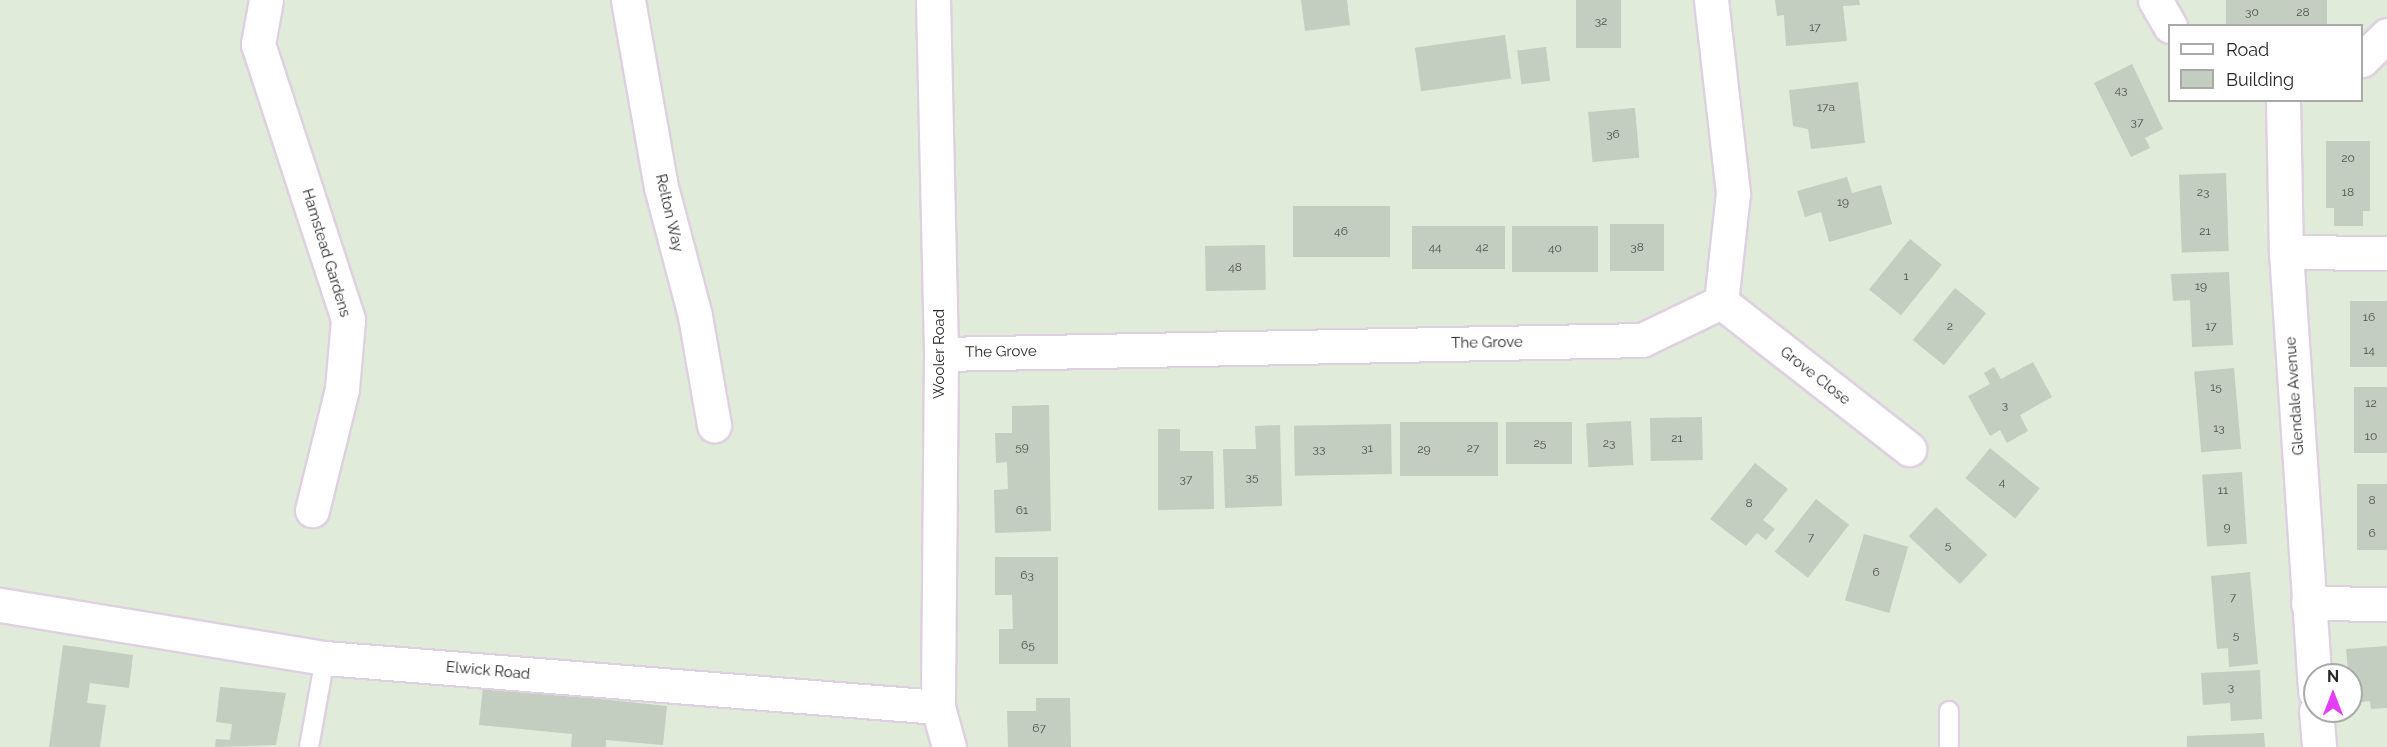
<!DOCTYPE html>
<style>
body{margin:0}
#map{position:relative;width:2387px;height:747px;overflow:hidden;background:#e0ebda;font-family:Raleway,sans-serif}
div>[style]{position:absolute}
.building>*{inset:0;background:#c3cdc0;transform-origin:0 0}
.roads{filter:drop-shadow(2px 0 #dfd0e1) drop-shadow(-2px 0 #dfd0e1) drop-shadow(0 2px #dfd0e1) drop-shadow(0 -2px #dfd0e1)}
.service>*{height:18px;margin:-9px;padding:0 9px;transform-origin:9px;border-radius:9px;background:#fff}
.minor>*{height:33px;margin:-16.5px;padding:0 16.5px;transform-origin:16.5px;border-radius:16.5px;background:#fff}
.tertiary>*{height:33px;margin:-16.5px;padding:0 16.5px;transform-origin:16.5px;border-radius:16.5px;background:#fff}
span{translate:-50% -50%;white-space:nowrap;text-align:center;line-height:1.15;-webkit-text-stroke:5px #fff;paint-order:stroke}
.number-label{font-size:12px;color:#4f514e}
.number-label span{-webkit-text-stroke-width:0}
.street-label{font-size:15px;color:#282828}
.legend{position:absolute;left:2168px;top:24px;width:195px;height:78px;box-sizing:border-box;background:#fff;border:2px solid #a9a9a9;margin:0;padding:8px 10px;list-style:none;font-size:18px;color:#282828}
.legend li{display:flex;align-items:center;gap:12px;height:30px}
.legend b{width:30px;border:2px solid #a9a9a9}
.north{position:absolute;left:2303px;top:663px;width:60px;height:60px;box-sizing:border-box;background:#fff;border:2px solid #a9a9a9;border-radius:50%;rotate:0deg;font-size:16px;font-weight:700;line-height:24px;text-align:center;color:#282828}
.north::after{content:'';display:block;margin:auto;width:21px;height:27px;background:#e33df5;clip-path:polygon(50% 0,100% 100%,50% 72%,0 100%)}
</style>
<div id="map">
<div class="building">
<i style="clip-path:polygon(1301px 0,1347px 0,1350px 25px,1305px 31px)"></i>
<i style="left:1576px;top:0;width:45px;height:48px"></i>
<i style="clip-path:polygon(1775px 0,1859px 0,1860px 5px,1843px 6px,1847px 41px,1786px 46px,1784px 15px,1777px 16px)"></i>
<i style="left:2226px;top:0;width:101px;height:26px"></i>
<i style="left:1505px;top:35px;width:44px;height:91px;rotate:82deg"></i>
<i style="left:1546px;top:47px;width:34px;height:29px;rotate:83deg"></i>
<i style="clip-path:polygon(2132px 64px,2163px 129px,2145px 138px,2150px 148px,2131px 157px,2094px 83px)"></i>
<i style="clip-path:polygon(1858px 82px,1865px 143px,1811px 149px,1808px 129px,1793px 126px,1789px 90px)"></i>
<i style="left:1635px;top:108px;width:50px;height:47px;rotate:85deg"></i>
<i style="clip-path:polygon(2326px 141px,2370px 141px,2370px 211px,2363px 211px,2363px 226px,2334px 226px,2334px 208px,2326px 208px)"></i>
<i style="left:2226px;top:173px;width:78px;height:47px;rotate:88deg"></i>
<i style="clip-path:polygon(1847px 177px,1852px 193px,1881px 185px,1892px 224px,1829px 242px,1821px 212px,1805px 217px,1797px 191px)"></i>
<i style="left:1390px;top:206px;width:51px;height:97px;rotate:90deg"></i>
<i style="left:1664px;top:224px;width:47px;height:54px;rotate:90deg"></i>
<i style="left:1412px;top:226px;width:93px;height:43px"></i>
<i style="left:1512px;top:226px;width:86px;height:46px"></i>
<i style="left:1910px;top:239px;width:41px;height:65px;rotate:39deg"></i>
<i style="left:1265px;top:245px;width:45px;height:60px;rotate:89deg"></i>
<i style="clip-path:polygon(2229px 272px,2233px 345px,2192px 347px,2190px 300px,2173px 301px,2171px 274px)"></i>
<i style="left:1955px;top:288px;width:40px;height:67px;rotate:39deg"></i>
<i style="left:2387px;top:301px;width:66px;height:37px;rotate:90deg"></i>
<i style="clip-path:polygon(2033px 362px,2052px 397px,2020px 415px,2028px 431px,2007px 443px,2000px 430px,1990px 436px,1968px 396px,1990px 384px,1984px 373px,1994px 367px,2001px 379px)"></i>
<i style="left:2234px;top:368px;width:81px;height:40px;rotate:85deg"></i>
<i style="left:2387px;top:387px;width:66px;height:33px;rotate:90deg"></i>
<i style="clip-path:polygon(1049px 405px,1051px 531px,995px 533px,994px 490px,1008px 489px,1007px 462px,996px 463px,995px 433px,1012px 433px,1012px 406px)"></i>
<i style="left:1702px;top:417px;width:43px;height:52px;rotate:89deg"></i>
<i style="left:1631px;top:421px;width:44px;height:45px;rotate:87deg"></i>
<i style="left:1498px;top:422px;width:54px;height:98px;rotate:90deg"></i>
<i style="left:1572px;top:422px;width:42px;height:66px;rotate:90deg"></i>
<i style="left:1391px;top:424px;width:50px;height:97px;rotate:89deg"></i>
<i style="clip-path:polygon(1280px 425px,1282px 506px,1225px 508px,1223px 449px,1256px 449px,1255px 426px)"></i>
<i style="clip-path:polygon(1158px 429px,1180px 429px,1180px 451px,1213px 451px,1214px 509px,1158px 510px)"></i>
<i style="left:1990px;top:448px;width:64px;height:39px;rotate:39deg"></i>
<i style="clip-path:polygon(1755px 463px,1788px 489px,1763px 520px,1775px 529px,1766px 540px,1757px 533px,1746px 546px,1710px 519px)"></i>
<i style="left:2242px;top:472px;width:72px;height:40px;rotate:86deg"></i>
<i style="left:2357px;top:484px;width:30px;height:66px"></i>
<i style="left:1816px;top:499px;width:42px;height:67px;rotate:38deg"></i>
<i style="left:1936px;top:507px;width:70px;height:40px;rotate:43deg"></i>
<i style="left:1864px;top:534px;width:46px;height:69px;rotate:16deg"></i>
<i style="clip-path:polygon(995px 557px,1058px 557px,1058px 664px,999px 664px,999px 629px,1013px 629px,1012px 595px,995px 595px)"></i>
<i style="clip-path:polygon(2250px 572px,2258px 664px,2229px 667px,2228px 648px,2217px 649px,2211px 576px)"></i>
<i style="clip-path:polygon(63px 645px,133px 655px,129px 688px,90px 683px,87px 703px,106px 705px,100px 747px,49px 747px)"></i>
<i style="clip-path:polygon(2387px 646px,2387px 708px,2371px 709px,2370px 701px,2351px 703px,2346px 649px)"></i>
<i style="clip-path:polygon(2260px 670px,2262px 719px,2231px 721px,2230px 703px,2203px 705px,2201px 673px)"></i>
<i style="clip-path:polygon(220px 687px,286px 693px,276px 745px,215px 747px,216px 739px,230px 740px,232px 724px,216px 722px)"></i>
<i style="clip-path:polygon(483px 687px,667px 706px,663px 745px,606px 740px,606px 747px,571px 747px,572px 734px,479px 725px)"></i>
<i style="clip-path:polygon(1036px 698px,1070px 698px,1071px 747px,1008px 747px,1007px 711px,1036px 711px)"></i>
<i style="clip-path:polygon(2264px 733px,2265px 747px,2187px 747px,2187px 736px)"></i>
</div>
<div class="roads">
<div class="service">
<i style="left:1949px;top:711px;width:36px;rotate:90deg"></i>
<i style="left:309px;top:747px;width:90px;rotate:-79.8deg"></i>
</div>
<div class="minor">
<i style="left:266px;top:0;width:45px;rotate:100.3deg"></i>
<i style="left:258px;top:44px;width:290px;rotate:71.9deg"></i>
<i style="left:348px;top:320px;width:69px;rotate:95deg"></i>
<i style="left:342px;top:389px;width:125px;rotate:103.9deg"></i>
<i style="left:628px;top:0;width:190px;rotate:80deg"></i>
<i style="left:661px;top:187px;width:133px;rotate:75.2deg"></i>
<i style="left:695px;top:316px;width:111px;rotate:80.1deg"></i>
<i style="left:2155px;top:0;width:30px;rotate:60deg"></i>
<i style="left:2362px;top:60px;width:35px;rotate:-45deg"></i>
<i style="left:2283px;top:100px;width:152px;rotate:88.9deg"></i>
<i style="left:2286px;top:252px;width:441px;rotate:86.2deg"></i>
<i style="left:2286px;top:252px;width:101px;rotate:0.6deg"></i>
<i style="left:1721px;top:302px;width:239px;rotate:38deg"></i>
<i style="left:941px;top:354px;width:701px;rotate:-1.14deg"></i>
<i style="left:1642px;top:340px;width:88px;rotate:-25.7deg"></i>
<i style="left:1721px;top:302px;width:110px;rotate:-83.7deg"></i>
<i style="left:1733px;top:193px;width:194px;rotate:-96.5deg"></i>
<i style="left:2308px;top:603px;width:79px;rotate:0.7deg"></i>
<i style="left:2316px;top:711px;width:36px;rotate:85deg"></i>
</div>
<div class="tertiary">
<i style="left:933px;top:0;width:354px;rotate:88.7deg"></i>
<i style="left:941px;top:354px;width:353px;rotate:90.5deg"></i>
<i style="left:938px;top:707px;width:41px;rotate:74.6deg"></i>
<i style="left:0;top:605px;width:329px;rotate:9.3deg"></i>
<i style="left:325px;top:658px;width:615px;rotate:4.57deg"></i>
</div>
</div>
<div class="number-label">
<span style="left:2252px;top:13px">30</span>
<span style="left:2303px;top:13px">28</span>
<span style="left:1601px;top:22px">32</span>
<span style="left:1815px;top:28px">17</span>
<span style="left:2121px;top:91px">43</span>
<span style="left:1826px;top:108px">17a</span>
<span style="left:2137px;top:123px">37</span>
<span style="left:1613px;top:135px">36</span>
<span style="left:2348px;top:159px">20</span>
<span style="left:2203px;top:193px">23</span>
<span style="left:2348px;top:193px">18</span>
<span style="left:1843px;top:203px">19</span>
<span style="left:1341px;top:232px">46</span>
<span style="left:2205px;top:232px">21</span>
<span style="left:1435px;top:248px">44</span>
<span style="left:1482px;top:248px">42</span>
<span style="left:1637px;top:248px">38</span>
<span style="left:1555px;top:249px">40</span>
<span style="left:1235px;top:268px">48</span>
<span style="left:1906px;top:277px">1</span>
<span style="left:2201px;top:287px">19</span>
<span style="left:2369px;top:318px">16</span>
<span style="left:1950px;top:327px">2</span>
<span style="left:2211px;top:327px">17</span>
<span style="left:2369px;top:351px">14</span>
<span style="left:2216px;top:388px">15</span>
<span style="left:2371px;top:404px">12</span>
<span style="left:2005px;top:406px">3</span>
<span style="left:2219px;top:429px">13</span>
<span style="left:2371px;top:437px">10</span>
<span style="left:1677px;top:439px">21</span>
<span style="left:1540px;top:444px">25</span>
<span style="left:1609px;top:444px">23</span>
<span style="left:1022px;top:448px">59</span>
<span style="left:1367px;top:449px">31</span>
<span style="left:1473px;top:449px">27</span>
<span style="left:1319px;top:450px">33</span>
<span style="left:1424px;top:450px">29</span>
<span style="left:1252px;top:478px">35</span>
<span style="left:1186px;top:480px">37</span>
<span style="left:2002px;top:483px">4</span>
<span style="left:2223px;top:491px">11</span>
<span style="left:2372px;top:501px">8</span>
<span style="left:1749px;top:504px">8</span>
<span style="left:1022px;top:511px">61</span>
<span style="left:2227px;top:528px">9</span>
<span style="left:2372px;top:534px">6</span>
<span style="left:1811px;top:538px">7</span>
<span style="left:1948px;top:546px">5</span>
<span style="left:1876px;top:573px">6</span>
<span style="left:1027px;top:576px">63</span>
<span style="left:2233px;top:598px">7</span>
<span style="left:2236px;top:636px">5</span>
<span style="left:1028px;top:646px">65</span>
<span style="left:2231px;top:688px">3</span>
<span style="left:1039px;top:729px">67</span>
</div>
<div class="street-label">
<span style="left:669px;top:213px;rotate:77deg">Relton Way</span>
<span style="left:326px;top:253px;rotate:73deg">Hamstead Gardens</span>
<span style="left:1487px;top:343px;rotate:-1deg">The Grove</span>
<span style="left:1001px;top:352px;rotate:-1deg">The Grove</span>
<span style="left:940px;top:354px;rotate:-90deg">Wooler Road</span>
<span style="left:1815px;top:376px;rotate:38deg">Grove Close</span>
<span style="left:2295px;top:396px;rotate:-94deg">Glendale Avenue</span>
<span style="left:488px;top:671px;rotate:5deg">Elwick Road</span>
</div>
<ul class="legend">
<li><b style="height:8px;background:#fff"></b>Road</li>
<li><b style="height:16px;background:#c3cdc0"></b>Building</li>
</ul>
<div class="north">N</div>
</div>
